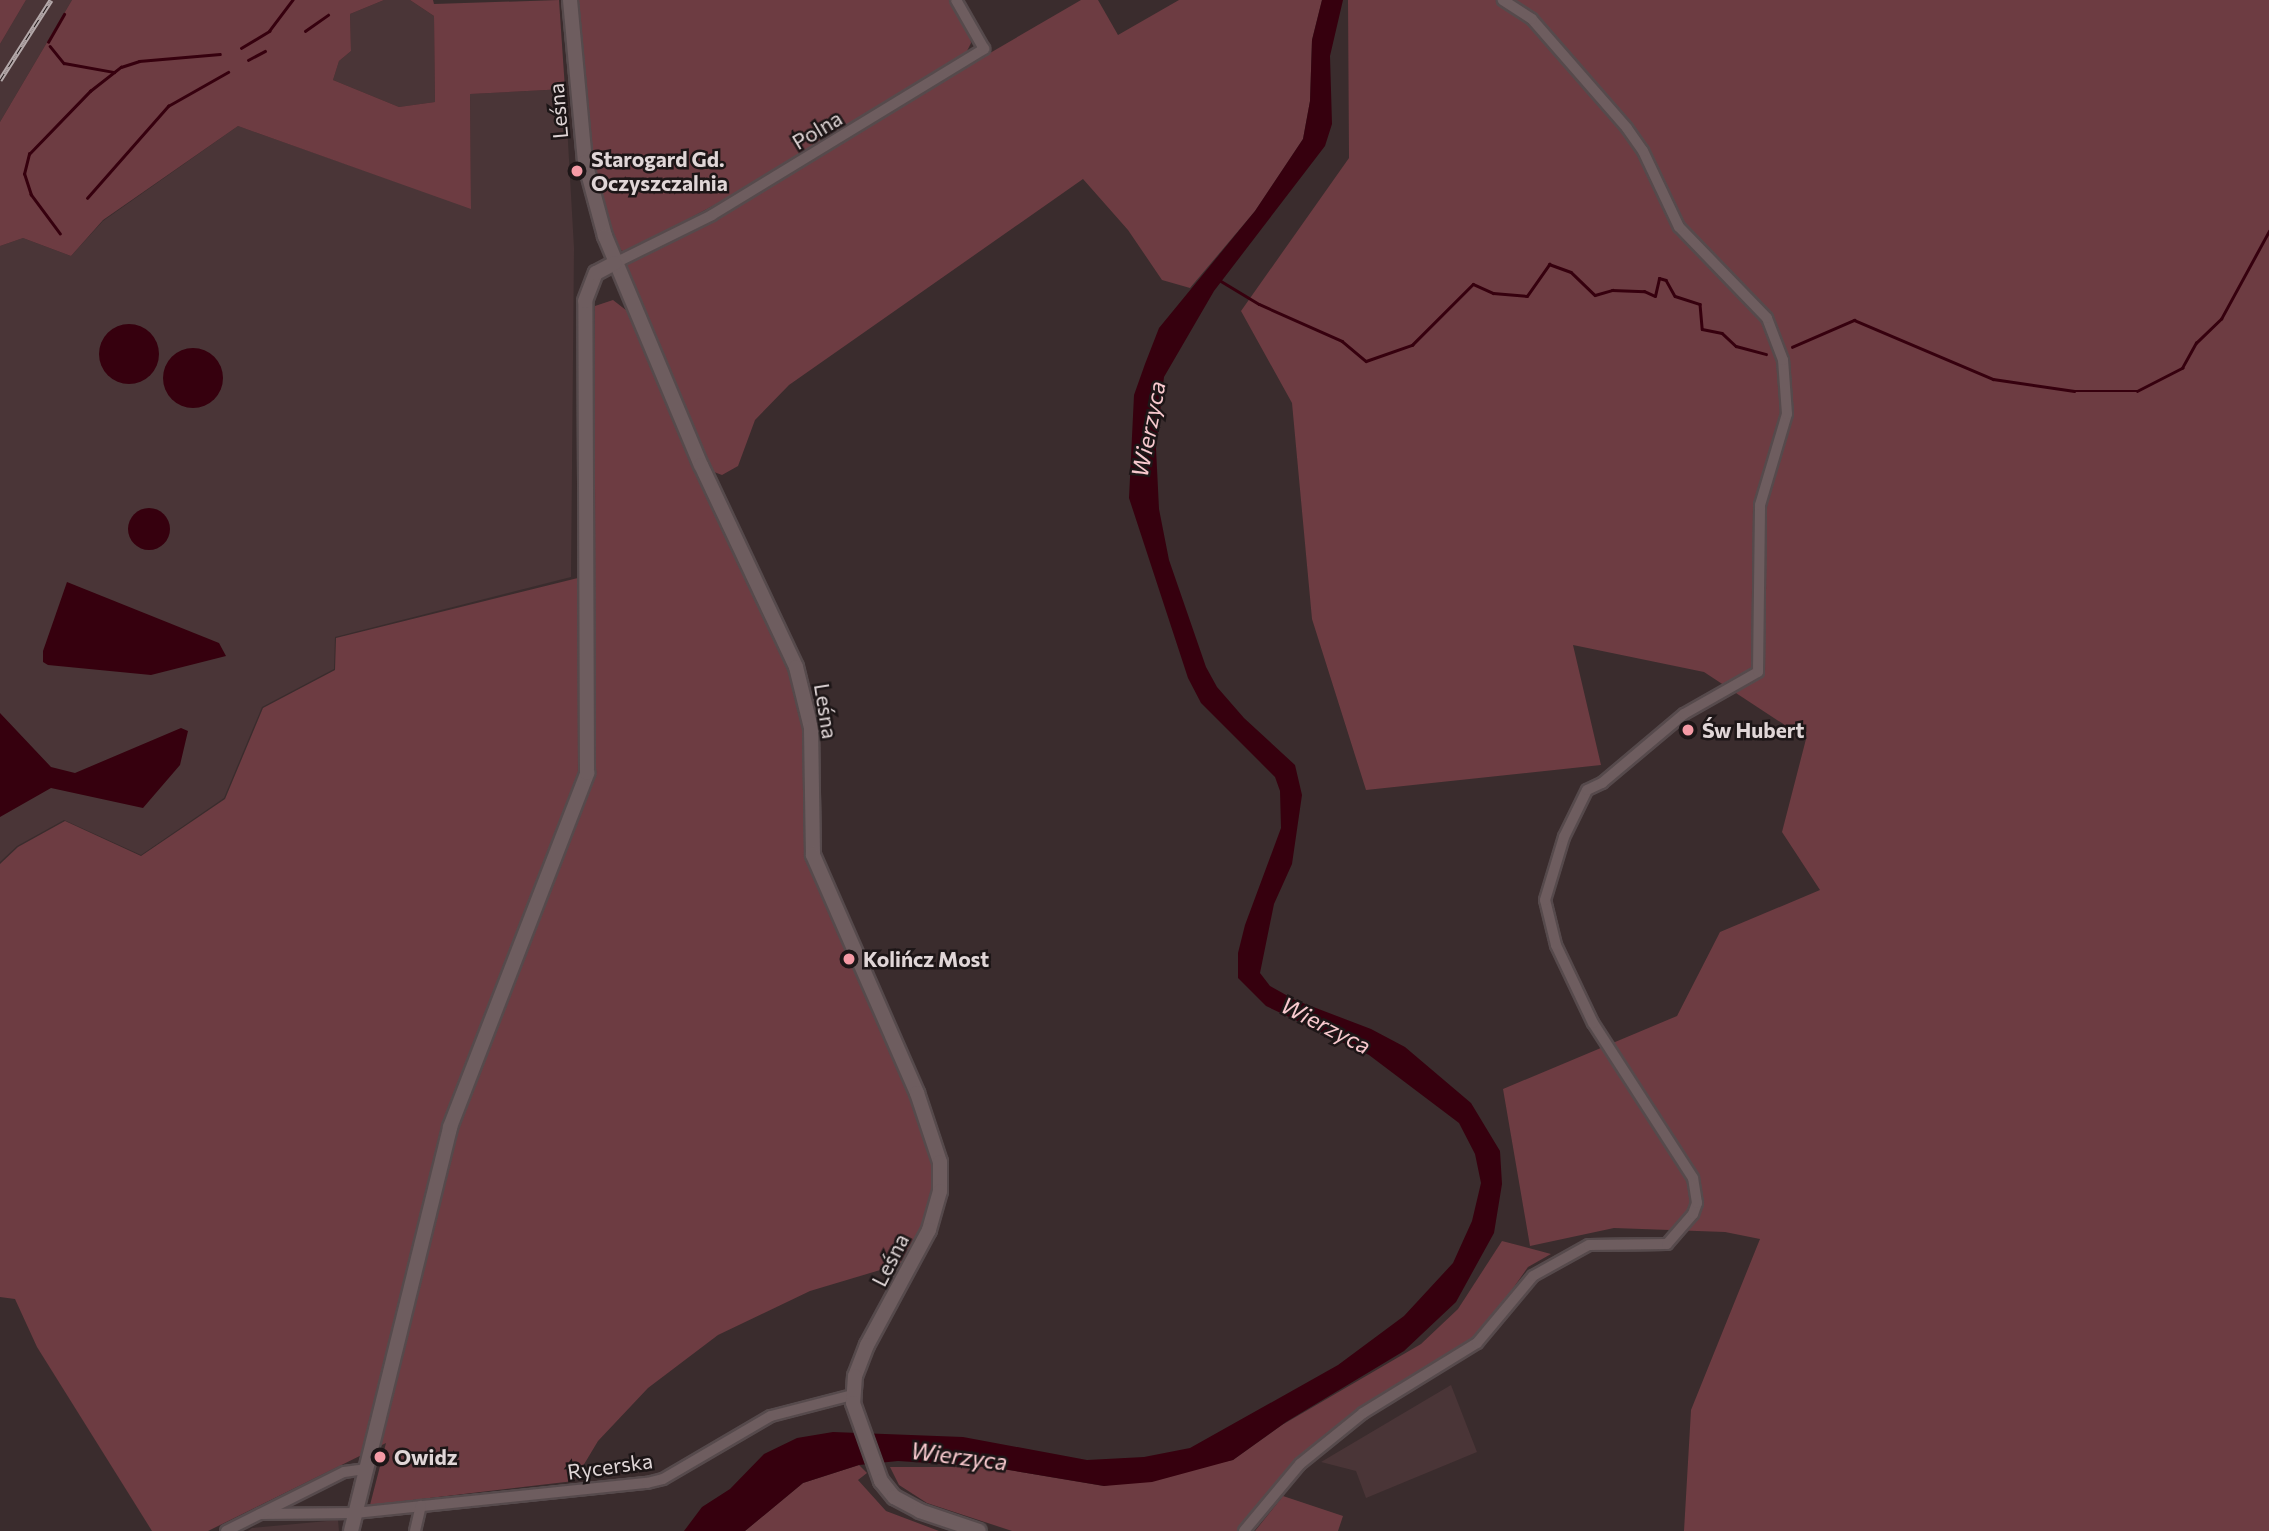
<!DOCTYPE html>
<meta charset="utf-8">
<style>
body{margin:0}
#map{position:relative;width:2269px;height:1531px;overflow:hidden;background:#3a2c2d;font-family:Commissioner,sans-serif}
div>[style]{position:absolute}
.built>*{inset:0;background:#4a3537}
.green>*{inset:0;background:#6d3c42}
.water>*{inset:0;background:#36000e}
.round{border-radius:50%}
.stream>*{height:2.5px;margin:-1.25px;padding:0 1.25px;transform-origin:1.25px;border-radius:1.25px;background:#36000e}
.roads{filter:drop-shadow(2px 0 #564a4c) drop-shadow(-2px 0 #564a4c) drop-shadow(0 2px #564a4c) drop-shadow(0 -2px #564a4c)}
.minor>*{height:10px;margin:-5px;padding:0 5px;transform-origin:5px;border-radius:5px;background:#6e5d5f}
.tertiary>*{height:14px;margin:-7px;padding:0 7px;transform-origin:7px;border-radius:7px;background:#6e5d5f}
.rail>*{height:5px;margin-top:-2.5px;transform-origin:0;background:repeating-linear-gradient(90deg,#1d1617 0 8px,#b4a9aa 0 16px);box-sizing:border-box;border-block:2px solid #b4a9aa}
.dots>*{width:19px;height:19px;translate:-50% -50%;box-sizing:border-box;border:4px solid #1d1617;border-radius:50%}
span{translate:-50% -50%;white-space:nowrap;text-align:center;line-height:1.15;-webkit-text-stroke:5px #1d1617;paint-order:stroke}
.street-label{font-size:21px;color:#e0d6d7}
.poi-label{font-size:21px;color:#e0d6d7;font-weight:700}
.left{translate:0 -50%;text-align:left}
.water-label{font-size:23px;color:#f8c9ce;font-style:italic}
</style>
<div id="map">
<div class="built">
<i style="clip-path:polygon(26px 0,72px 0,0 122px,0 44px)"></i>
<i style="clip-path:polygon(384px 0,410px 0,434px 16px,435px 102px,399px 107px,333px 80px,339px 61px,351px 51px,350px 14px)"></i>
<i style="clip-path:polygon(565px 89px,574px 248px,571px 577px,335px 637px,334px 669px,262px 707px,224px 798px,141px 855px,64px 820px,17px 846px,0 862px,0 246px,23px 238px,71px 256px,103px 221px,238px 126px,471px 208px,470px 94px)"></i>
<i style="clip-path:polygon(1451px 1385px,1477px 1452px,1366px 1498px,1356px 1471px,1321px 1462px)"></i>
<i style="clip-path:polygon(338px 1520px,339px 1531px,248px 1531px,252px 1528px)"></i>
</div>
<div class="green">
<i style="clip-path:polygon(0 0,26px 0,0 44px)"></i>
<i style="clip-path:polygon(72px 0,384px 0,350px 14px,351px 51px,339px 61px,333px 80px,399px 107px,435px 102px,434px 16px,410px 0,433px 0,434px 4px,559px 0,565px 89px,470px 94px,471px 209px,238px 126px,103px 220px,71px 256px,23px 238px,0 246px,0 122px)"></i>
<i style="clip-path:polygon(575px 0,953px 0,969px 28px,971px 43px,964px 57px,788px 166px,626px 252px,617px 249px,607px 228px,592px 172px)"></i>
<i style="clip-path:polygon(1081px 0,1098px 0,1118px 35px,1179px 0,1322px 0,1312px 40px,1310px 101px,1303px 139px,1255px 211px,1190px 288px,1162px 280px,1128px 230px,1083px 179px,789px 385px,755px 420px,738px 466px,722px 475px,714px 472px,705px 463px,622px 267px)"></i>
<i style="clip-path:polygon(1348px 0,2269px 0,2269px 1531px,1684px 1531px,1691px 1410px,1760px 1239px,1725px 1232px,1614px 1228px,1530px 1246px,1503px 1089px,1677px 1016px,1720px 932px,1820px 890px,1782px 832px,1806px 739px,1704px 672px,1573px 645px,1601px 765px,1366px 790px,1312px 619px,1292px 403px,1241px 311px,1349px 158px)"></i>
<i style="clip-path:polygon(613px 300px,631px 314px,798px 688px,806px 728px,805px 832px,812px 868px,923px 1125px,936px 1169px,936px 1193px,927px 1219px,907px 1262px,810px 1291px,718px 1335px,648px 1388px,598px 1441px,574px 1481px,370px 1505px,386px 1443px,208px 1531px,152px 1531px,37px 1347px,15px 1299px,0 1297px,0 864px,18px 847px,65px 821px,141px 856px,225px 799px,263px 708px,335px 670px,336px 638px,594px 574px,595px 306px)"></i>
<i style="clip-path:polygon(1502px 1241px,1551px 1254px,1528px 1267px,1481px 1334px,1317px 1442px,1244px 1531px,1012px 1531px,927px 1503px,899px 1485px,890px 1467px,991px 1467px,1104px 1486px,1233px 1460px,1282px 1425px,1421px 1344px,1458px 1309px)"></i>
<i style="clip-path:polygon(859px 1465px,867px 1473px,858px 1480px,886px 1511px,939px 1531px,745px 1531px,803px 1483px)"></i>
<i style="clip-path:polygon(1283px 1496px,1343px 1516px,1338px 1531px,1255px 1531px)"></i>
</div>
<div class="water">
<i style="clip-path:polygon(1322px 0,1343px 0,1330px 56px,1332px 124px,1325px 146px,1214px 291px,1164px 377px,1156px 448px,1159px 509px,1169px 560px,1206px 667px,1217px 687px,1244px 718px,1295px 765px,1302px 795px,1292px 864px,1274px 904px,1260px 973px,1270px 986px,1295px 1000px,1371px 1029px,1405px 1047px,1471px 1103px,1500px 1151px,1502px 1184px,1494px 1233px,1456px 1302px,1404px 1351px,1286px 1422px,1233px 1460px,1152px 1482px,1104px 1486px,991px 1467px,898px 1461px,859px 1465px,803px 1483px,745px 1531px,684px 1531px,702px 1507px,730px 1489px,764px 1454px,797px 1438px,833px 1432px,963px 1437px,1087px 1460px,1144px 1457px,1190px 1448px,1338px 1365px,1404px 1316px,1453px 1263px,1472px 1221px,1481px 1183px,1475px 1154px,1459px 1123px,1369px 1055px,1266px 1006px,1238px 978px,1238px 953px,1245px 925px,1281px 828px,1280px 791px,1275px 777px,1201px 703px,1188px 678px,1129px 498px,1134px 395px,1145px 364px,1159px 328px,1255px 211px,1303px 139px,1310px 101px,1312px 40px)"></i>
<i class="round" style="left:99px;top:324px;width:60px;height:60px"></i>
<i class="round" style="left:163px;top:348px;width:60px;height:60px"></i>
<i class="round" style="left:128px;top:508px;width:42px;height:42px"></i>
<i style="clip-path:polygon(67px 582px,219px 643px,226px 656px,151px 675px,48px 665px,43px 662px,43px 651px)"></i>
<i style="clip-path:polygon(0 713px,51px 767px,75px 773px,181px 728px,188px 731px,180px 765px,143px 808px,51px 788px,0 817px)"></i>
</div>
<div class="stream">
<i style="left:305px;top:31px;width:28px;rotate:-35deg"></i>
<i style="left:48px;top:42px;width:32px;rotate:-60deg"></i>
<i style="left:50px;top:46px;width:22px;rotate:51deg"></i>
<i style="left:64px;top:63px;width:51px;rotate:10.2deg"></i>
<i style="left:241px;top:48px;width:33px;rotate:-31deg"></i>
<i style="left:269px;top:31px;width:39px;rotate:-53deg"></i>
<i style="left:248px;top:60px;width:19px;rotate:-28deg"></i>
<i style="left:87px;top:198px;width:123px;rotate:-48.6deg"></i>
<i style="left:168px;top:106px;width:69px;rotate:-29.5deg"></i>
<i style="left:60px;top:234px;width:49px;rotate:-126.6deg"></i>
<i style="left:31px;top:195px;width:22px;rotate:-108deg"></i>
<i style="left:24px;top:174px;width:21px;rotate:-76deg"></i>
<i style="left:29px;top:154px;width:88px;rotate:-45.9deg"></i>
<i style="left:90px;top:91px;width:39px;rotate:-38deg"></i>
<i style="left:121px;top:67px;width:19px;rotate:-18deg"></i>
<i style="left:139px;top:61px;width:81px;rotate:-4.9deg"></i>
<i style="left:1221px;top:281px;width:44px;rotate:31.2deg"></i>
<i style="left:1259px;top:304px;width:91px;rotate:24deg"></i>
<i style="left:1342px;top:341px;width:31px;rotate:40deg"></i>
<i style="left:1366px;top:361px;width:49px;rotate:-19.2deg"></i>
<i style="left:1412px;top:345px;width:86px;rotate:-45deg"></i>
<i style="left:1473px;top:284px;width:22px;rotate:24deg"></i>
<i style="left:1493px;top:293px;width:34px;rotate:5deg"></i>
<i style="left:1527px;top:296px;width:39px;rotate:-55deg"></i>
<i style="left:1549px;top:264px;width:23px;rotate:20deg"></i>
<i style="left:1571px;top:272px;width:33px;rotate:44deg"></i>
<i style="left:1595px;top:295px;width:18px;rotate:-16deg"></i>
<i style="left:1612px;top:290px;width:32px;rotate:2deg"></i>
<i style="left:1644px;top:291px;width:12px;rotate:24deg"></i>
<i style="left:1655px;top:296px;width:18px;rotate:-77deg"></i>
<i style="left:1659px;top:278px;width:7px;rotate:16deg"></i>
<i style="left:1666px;top:280px;width:18px;rotate:61deg"></i>
<i style="left:1675px;top:296px;width:26px;rotate:18deg"></i>
<i style="left:1700px;top:304px;width:25px;rotate:85deg"></i>
<i style="left:1702px;top:329px;width:20px;rotate:11deg"></i>
<i style="left:1722px;top:333px;width:19px;rotate:43deg"></i>
<i style="left:1736px;top:346px;width:31px;rotate:15deg"></i>
<i style="left:1792px;top:347px;width:68px;rotate:-23.5deg"></i>
<i style="left:1854px;top:320px;width:151px;rotate:23deg"></i>
<i style="left:1993px;top:379px;width:82px;rotate:8.4deg"></i>
<i style="left:2074px;top:391px;width:63px"></i>
<i style="left:2137px;top:391px;width:51px;rotate:-27.1deg"></i>
<i style="left:2182px;top:368px;width:29px;rotate:-61deg"></i>
<i style="left:2196px;top:343px;width:35px;rotate:-44deg"></i>
<i style="left:2221px;top:319px;width:100px;rotate:-61.4deg"></i>
</div>
<div class="roads">
<div class="minor">
<i style="left:615px;top:263px;width:108px;rotate:-26.3deg"></i>
<i style="left:712px;top:215px;width:319px;rotate:-31.4deg"></i>
<i style="left:984px;top:49px;width:56px;rotate:-119.7deg"></i>
<i style="left:260px;top:1514px;width:95px;rotate:-0.6deg"></i>
<i style="left:355px;top:1513px;width:294px;rotate:-5.9deg"></i>
<i style="left:647px;top:1483px;width:16px;rotate:-14deg"></i>
<i style="left:663px;top:1479px;width:125px;rotate:-30.3deg"></i>
<i style="left:771px;top:1416px;width:84px;rotate:-14.5deg"></i>
<i style="left:226px;top:1531px;width:132px;rotate:-26.6deg"></i>
<i style="left:344px;top:1472px;width:21px;rotate:-8deg"></i>
<i style="left:415px;top:1531px;width:26px;rotate:-77deg"></i>
<i style="left:1244px;top:1531px;width:87px;rotate:-50.1deg"></i>
<i style="left:1300px;top:1464px;width:81px;rotate:-39deg"></i>
<i style="left:1363px;top:1413px;width:134px;rotate:-31.6deg"></i>
<i style="left:1477px;top:1343px;width:87px;rotate:-50.1deg"></i>
<i style="left:1533px;top:1276px;width:64px;rotate:-29deg"></i>
<i style="left:1589px;top:1245px;width:78px;rotate:-0.7deg"></i>
<i style="left:1667px;top:1244px;width:40px;rotate:-49deg"></i>
<i style="left:1693px;top:1214px;width:12px;rotate:-70deg"></i>
<i style="left:1697px;top:1203px;width:25px;rotate:-99deg"></i>
<i style="left:1693px;top:1178px;width:184px;rotate:-122.8deg"></i>
<i style="left:1593px;top:1023px;width:86px;rotate:-115.4deg"></i>
<i style="left:1556px;top:945px;width:46px;rotate:-103.7deg"></i>
<i style="left:1545px;top:900px;width:66px;rotate:-73.2deg"></i>
<i style="left:1564px;top:837px;width:52px;rotate:-63.9deg"></i>
<i style="left:1587px;top:790px;width:17px;rotate:-25deg"></i>
<i style="left:1602px;top:783px;width:107px;rotate:-40.1deg"></i>
<i style="left:1684px;top:714px;width:85px;rotate:-29.6deg"></i>
<i style="left:1758px;top:672px;width:167px;rotate:-89.3deg"></i>
<i style="left:1760px;top:505px;width:95px;rotate:-73.5deg"></i>
<i style="left:1787px;top:414px;width:54px;rotate:-94.2deg"></i>
<i style="left:1783px;top:360px;width:45px;rotate:-110.9deg"></i>
<i style="left:1767px;top:318px;width:127px;rotate:-134deg"></i>
<i style="left:1679px;top:227px;width:84px;rotate:-115.3deg"></i>
<i style="left:1643px;top:151px;width:28px;rotate:-125deg"></i>
<i style="left:1627px;top:128px;width:145px;rotate:-131.1deg"></i>
<i style="left:1532px;top:19px;width:35px;rotate:-147deg"></i>
</div>
<div class="tertiary">
<i style="left:570px;top:0;width:163px;rotate:84.7deg"></i>
<i style="left:585px;top:162px;width:77px;rotate:74.9deg"></i>
<i style="left:605px;top:236px;width:248px;rotate:67.3deg"></i>
<i style="left:701px;top:465px;width:223px;rotate:64.8deg"></i>
<i style="left:796px;top:667px;width:63px;rotate:76.2deg"></i>
<i style="left:811px;top:728px;width:127px;rotate:89.1deg"></i>
<i style="left:813px;top:855px;width:260px;rotate:66.4deg"></i>
<i style="left:917px;top:1093px;width:73px;rotate:71.6deg"></i>
<i style="left:940px;top:1162px;width:29px;rotate:90deg"></i>
<i style="left:940px;top:1191px;width:41px;rotate:105.8deg"></i>
<i style="left:929px;top:1230px;width:131px;rotate:118.3deg"></i>
<i style="left:867px;top:1345px;width:33px;rotate:111deg"></i>
<i style="left:855px;top:1376px;width:27px;rotate:94deg"></i>
<i style="left:853px;top:1403px;width:83px;rotate:70.3deg"></i>
<i style="left:881px;top:1481px;width:21px;rotate:51deg"></i>
<i style="left:894px;top:1497px;width:30px;rotate:28deg"></i>
<i style="left:920px;top:1511px;width:62px;rotate:18.7deg"></i>
<i style="left:351px;top:1531px;width:416px;rotate:-76.2deg"></i>
<i style="left:450px;top:1127px;width:380px;rotate:-68.8deg"></i>
<i style="left:587px;top:773px;width:472px;rotate:-90.2deg"></i>
<i style="left:585px;top:301px;width:30px;rotate:-69deg"></i>
<i style="left:596px;top:273px;width:21px;rotate:-28deg"></i>
</div>
</div>
<div class="rail">
<i style="left:0;top:80px;width:95px;rotate:-57.5deg"></i>
</div>
<div class="dots">
<i style="left:577px;top:171px;background:#f49aa5"></i>
<i style="left:1688px;top:730px;background:#f49aa5"></i>
<i style="left:849px;top:959px;background:#f49aa5"></i>
<i style="left:380px;top:1457px;background:#f49aa5"></i>
</div>
<div class="street-label">
<span style="left:558px;top:111px;rotate:-95deg">Leśna</span>
<span style="left:817px;top:130px;rotate:-31deg">Polna</span>
<span style="left:826px;top:711px;rotate:81deg">Leśna</span>
<span style="left:890px;top:1260px;rotate:-63deg">Leśna</span>
<span style="left:610px;top:1466px;rotate:-8deg">Rycerska</span>
</div>
<div class="poi-label">
<span class="left" style="left:591px;top:171px">Starogard Gd.<br>Oczyszczalnia</span>
<span class="left" style="left:1702px;top:730px">Św Hubert</span>
<span class="left" style="left:863px;top:959px">Kolińcz Most</span>
<span class="left" style="left:394px;top:1457px">Owidz</span>
</div>
<div class="water-label">
<span style="left:1148px;top:429px;rotate:-79deg">Wierzyca</span>
<span style="left:1326px;top:1025px;rotate:27deg">Wierzyca</span>
<span style="left:959px;top:1456px;rotate:7deg">Wierzyca</span>
</div>
</div>
